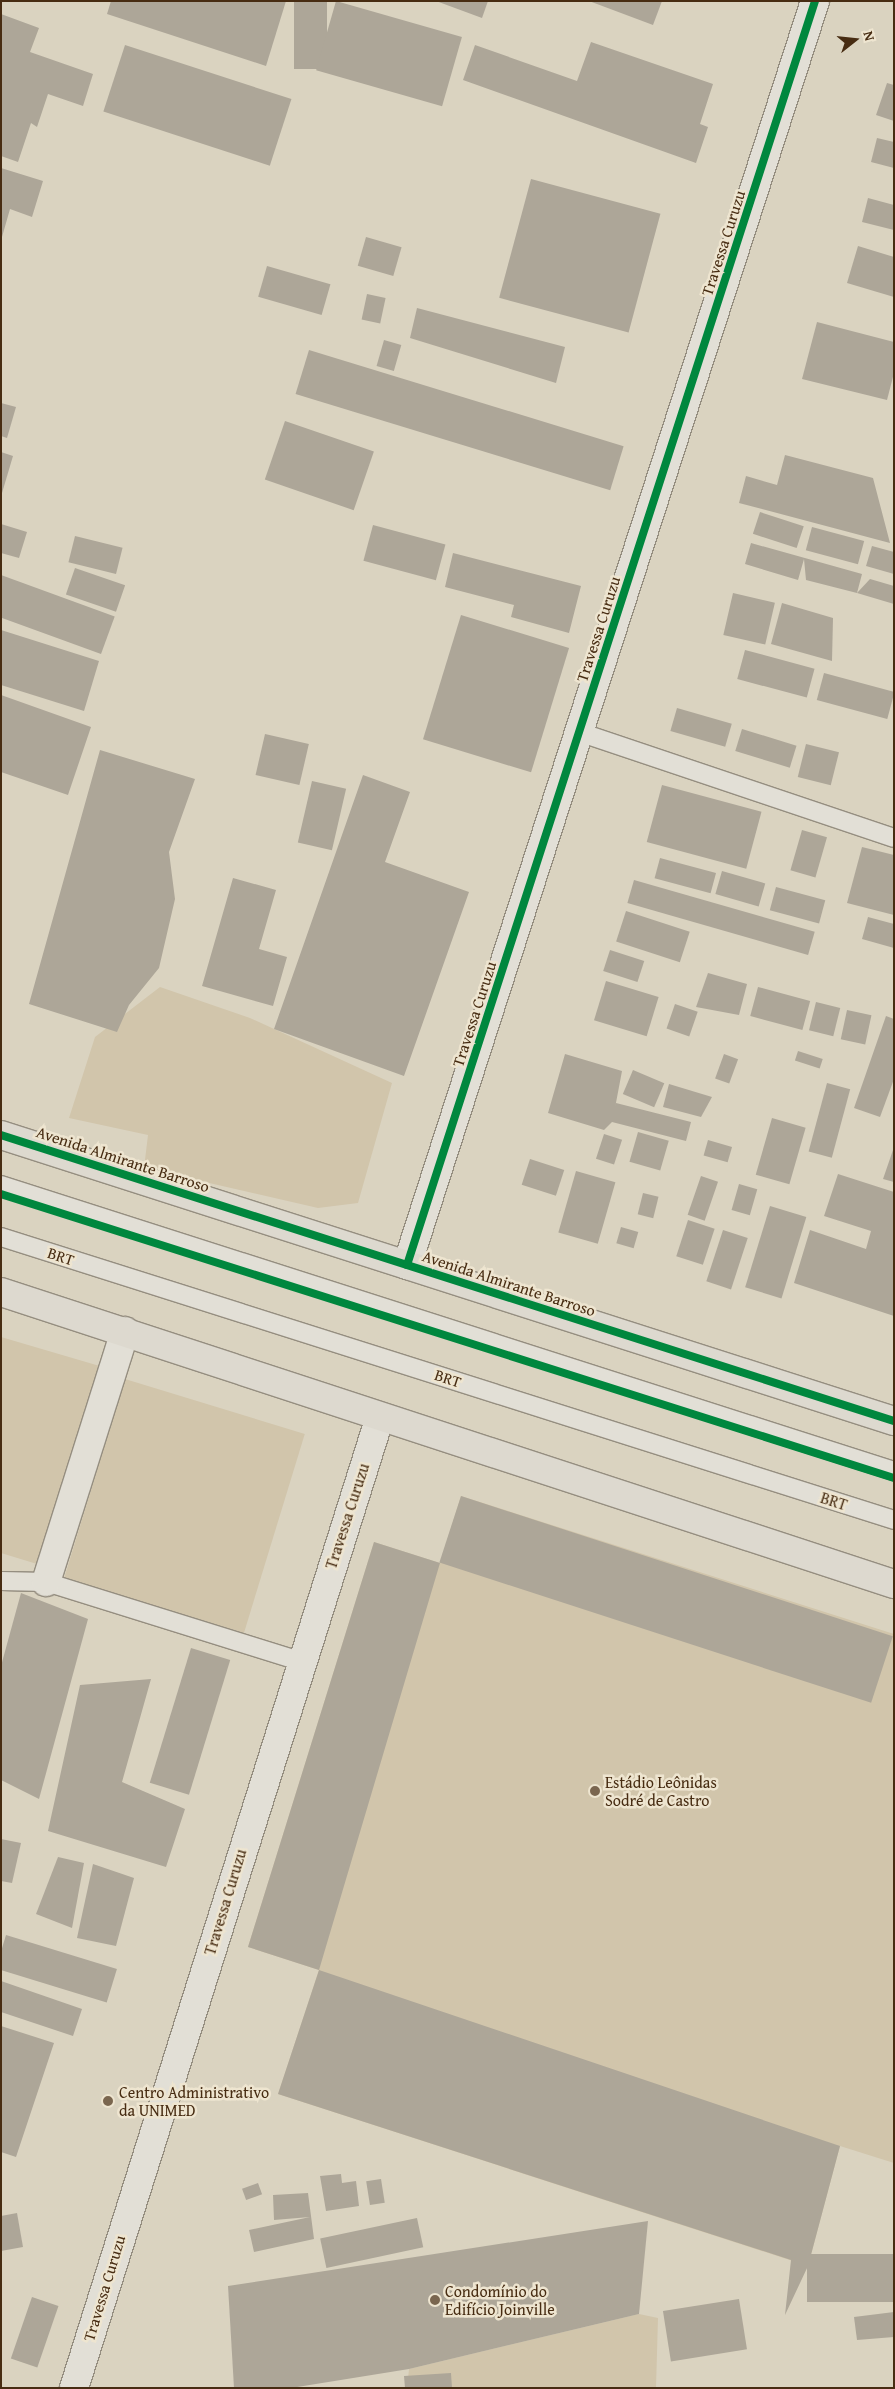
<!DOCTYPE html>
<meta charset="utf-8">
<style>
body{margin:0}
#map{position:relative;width:895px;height:2389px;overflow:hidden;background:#dad3c0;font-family:"Gentium Book Plus",serif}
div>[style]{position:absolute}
.green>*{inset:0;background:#d1c5ab;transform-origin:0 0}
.building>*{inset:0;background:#ada698;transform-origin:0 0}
.roads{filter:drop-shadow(1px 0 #958e80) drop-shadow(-1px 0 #958e80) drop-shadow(0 1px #958e80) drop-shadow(0 -1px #958e80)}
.lane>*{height:18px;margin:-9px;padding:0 9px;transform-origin:9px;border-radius:9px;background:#e2dfd6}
.street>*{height:28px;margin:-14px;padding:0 14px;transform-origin:14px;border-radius:14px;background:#e2dfd6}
.highway>*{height:28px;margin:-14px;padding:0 14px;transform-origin:14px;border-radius:14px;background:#ddd9cf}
.cycleway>*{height:8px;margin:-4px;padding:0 4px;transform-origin:4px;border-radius:4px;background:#00873e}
.dots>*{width:14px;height:14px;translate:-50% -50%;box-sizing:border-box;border:2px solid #eee5d0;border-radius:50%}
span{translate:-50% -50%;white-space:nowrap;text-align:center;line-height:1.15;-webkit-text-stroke:5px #eee5d0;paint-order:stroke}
.street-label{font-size:16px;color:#472c12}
.poi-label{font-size:16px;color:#472c12}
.left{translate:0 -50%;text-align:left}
.frame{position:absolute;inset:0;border:2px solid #472c12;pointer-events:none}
.north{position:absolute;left:830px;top:15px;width:50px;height:50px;-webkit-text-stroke:4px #eee5d0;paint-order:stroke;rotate:74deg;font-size:14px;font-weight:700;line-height:20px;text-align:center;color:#472c12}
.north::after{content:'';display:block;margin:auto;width:18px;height:22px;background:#472c12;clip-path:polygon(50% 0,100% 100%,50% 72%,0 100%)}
</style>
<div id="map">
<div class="green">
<i style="clip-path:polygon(160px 987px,250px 1018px,392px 1083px,358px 1203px,318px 1208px,144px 1168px,148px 1135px,69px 1118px,95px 1037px)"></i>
<i style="clip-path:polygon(1px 1337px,103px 1367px,37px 1564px,1px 1553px)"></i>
<i style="left:125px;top:1379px;width:188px;height:208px;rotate:17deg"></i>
<i style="clip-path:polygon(461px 1496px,894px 1634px,894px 2163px,840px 2146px,808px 2266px,278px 2094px,319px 1970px,248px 1947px,374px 1542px,440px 1563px)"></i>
<i style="clip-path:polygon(639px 2314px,658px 2318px,656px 2388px,407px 2388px,409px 2369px)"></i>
</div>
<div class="building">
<i style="clip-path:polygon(111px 1px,286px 1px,266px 66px,107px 14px)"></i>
<i style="left:294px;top:1px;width:33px;height:68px"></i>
<i style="left:336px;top:1px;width:131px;height:72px;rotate:16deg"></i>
<i style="clip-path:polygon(436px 1px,488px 1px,482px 18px)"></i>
<i style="clip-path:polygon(589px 1px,662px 1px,653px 25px)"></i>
<i style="clip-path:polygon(1px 14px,39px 28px,30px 52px,93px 74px,83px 106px,48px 94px,37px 127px,31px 123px,18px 162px,1px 156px)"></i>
<i style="clip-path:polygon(591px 42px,713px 84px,700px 124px,708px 127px,696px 163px,463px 80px,475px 45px,577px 81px)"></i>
<i style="left:125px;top:45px;width:175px;height:70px;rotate:18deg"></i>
<i style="clip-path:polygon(887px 83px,894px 85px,894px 121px,876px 115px)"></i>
<i style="clip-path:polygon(877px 138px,894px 142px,894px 168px,871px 162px)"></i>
<i style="clip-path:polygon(1px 168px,43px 181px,32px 217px,10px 209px,2px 237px)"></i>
<i style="left:531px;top:179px;width:134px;height:123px;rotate:15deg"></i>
<i style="clip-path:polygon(868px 198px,894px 205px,894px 230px,862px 222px)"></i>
<i style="left:366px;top:237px;width:37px;height:30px;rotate:16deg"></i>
<i style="clip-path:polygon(858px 246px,894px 257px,894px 297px,847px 283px)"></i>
<i style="left:267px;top:266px;width:66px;height:32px;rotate:16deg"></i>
<i style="left:367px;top:294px;width:19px;height:26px;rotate:12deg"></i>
<i style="clip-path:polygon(417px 308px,565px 347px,556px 383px,410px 338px)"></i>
<i style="clip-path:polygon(817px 322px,894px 342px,894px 373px,887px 400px,802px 379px)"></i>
<i style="left:384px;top:340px;width:18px;height:27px;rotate:16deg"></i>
<i style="left:309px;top:350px;width:329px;height:46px;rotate:17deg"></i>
<i style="clip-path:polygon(1px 403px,16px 407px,7px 438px,1px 436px)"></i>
<i style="left:285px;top:421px;width:94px;height:62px;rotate:19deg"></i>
<i style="clip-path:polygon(1px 452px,13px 456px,2px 493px,1px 492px)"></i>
<i style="clip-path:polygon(785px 455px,873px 478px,890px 543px,739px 503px,746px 476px,777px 485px)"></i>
<i style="left:760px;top:512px;width:46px;height:23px;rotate:18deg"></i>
<i style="clip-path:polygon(1px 524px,27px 532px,19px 558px,1px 553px)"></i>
<i style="left:373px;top:525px;width:75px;height:37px;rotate:15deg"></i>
<i style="left:812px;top:527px;width:54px;height:24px;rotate:15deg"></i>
<i style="left:75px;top:536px;width:49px;height:27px;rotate:14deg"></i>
<i style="clip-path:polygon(751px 543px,862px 574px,857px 593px,806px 580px,804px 559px,798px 580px,745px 564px)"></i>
<i style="clip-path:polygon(872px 546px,894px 552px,894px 574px,866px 566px)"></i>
<i style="clip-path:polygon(453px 553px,581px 586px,569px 633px,511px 617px,514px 605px,445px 587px)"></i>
<i style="left:75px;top:568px;width:53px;height:28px;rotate:19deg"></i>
<i style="left:1px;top:575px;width:121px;height:40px;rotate:20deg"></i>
<i style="clip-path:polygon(870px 579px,894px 586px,894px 604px,857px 593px)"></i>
<i style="left:733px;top:593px;width:43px;height:43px;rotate:13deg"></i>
<i style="clip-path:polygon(782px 603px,833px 618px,832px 661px,771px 644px)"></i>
<i style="left:461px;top:615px;width:113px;height:130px;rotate:17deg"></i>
<i style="clip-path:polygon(1px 630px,99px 661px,84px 711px,1px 685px)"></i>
<i style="left:745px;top:650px;width:72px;height:30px;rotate:15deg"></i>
<i style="left:824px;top:673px;width:73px;height:28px;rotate:15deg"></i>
<i style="clip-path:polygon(1px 695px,91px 727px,68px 795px,1px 772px)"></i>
<i style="left:677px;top:708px;width:57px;height:24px;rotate:16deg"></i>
<i style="left:742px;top:729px;width:57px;height:23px;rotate:17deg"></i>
<i style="left:265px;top:734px;width:45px;height:42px;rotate:13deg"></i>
<i style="left:806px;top:744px;width:34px;height:34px;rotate:14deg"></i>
<i style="clip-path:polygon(100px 750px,195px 779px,169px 852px,175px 899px,159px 968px,129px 1005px,117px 1032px,29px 1004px)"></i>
<i style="clip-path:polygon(363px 775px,410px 792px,385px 862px,469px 892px,404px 1076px,274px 1029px)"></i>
<i style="left:312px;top:781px;width:35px;height:63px;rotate:13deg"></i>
<i style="left:662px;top:785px;width:103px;height:59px;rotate:15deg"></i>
<i style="left:802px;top:830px;width:26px;height:42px;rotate:16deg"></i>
<i style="clip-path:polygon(862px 847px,894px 855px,894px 915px,847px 903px)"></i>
<i style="left:660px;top:858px;width:58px;height:21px;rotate:15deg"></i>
<i style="left:722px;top:871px;width:45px;height:24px;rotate:16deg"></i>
<i style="clip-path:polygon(233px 878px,276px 890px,259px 949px,287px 957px,273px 1006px,202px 986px)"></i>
<i style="left:634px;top:880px;width:188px;height:24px;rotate:16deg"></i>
<i style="left:776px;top:887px;width:51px;height:24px;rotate:15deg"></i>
<i style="left:626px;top:911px;width:67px;height:32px;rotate:18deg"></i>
<i style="clip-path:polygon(868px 917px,894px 924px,894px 948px,862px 939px)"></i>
<i style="left:610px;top:950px;width:36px;height:22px;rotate:18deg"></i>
<i style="clip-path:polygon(708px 973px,747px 984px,739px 1015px,696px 1007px)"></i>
<i style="left:606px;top:981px;width:55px;height:41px;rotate:17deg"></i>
<i style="left:758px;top:987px;width:54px;height:30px;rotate:15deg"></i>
<i style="left:816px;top:1002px;width:25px;height:29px;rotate:14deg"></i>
<i style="left:675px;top:1004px;width:24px;height:26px;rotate:19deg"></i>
<i style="left:847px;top:1010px;width:25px;height:30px;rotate:12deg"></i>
<i style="clip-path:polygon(886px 1016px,894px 1019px,894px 1079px,880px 1117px,854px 1108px)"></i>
<i style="left:798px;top:1051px;width:26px;height:10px;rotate:18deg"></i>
<i style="clip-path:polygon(565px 1054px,622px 1071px,615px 1108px,616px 1103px,691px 1122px,686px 1141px,612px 1122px,604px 1130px,548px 1113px)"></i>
<i style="left:724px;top:1054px;width:15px;height:26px;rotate:20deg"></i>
<i style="left:633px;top:1070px;width:34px;height:26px;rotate:23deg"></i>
<i style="left:827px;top:1083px;width:24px;height:71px;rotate:15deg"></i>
<i style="clip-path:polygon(669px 1084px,712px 1097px,701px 1117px,663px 1107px)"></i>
<i style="left:772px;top:1118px;width:35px;height:59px;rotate:16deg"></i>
<i style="left:638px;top:1132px;width:32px;height:31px;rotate:16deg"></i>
<i style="left:604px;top:1134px;width:19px;height:26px;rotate:18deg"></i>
<i style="left:708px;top:1140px;width:25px;height:16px;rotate:16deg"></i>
<i style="clip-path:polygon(894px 1147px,894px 1182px,883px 1179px)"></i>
<i style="left:530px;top:1159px;width:36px;height:27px;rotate:18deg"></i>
<i style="left:576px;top:1171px;width:41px;height:64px;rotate:16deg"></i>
<i style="clip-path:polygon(838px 1174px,894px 1192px,894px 1316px,794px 1283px,810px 1230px,866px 1249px,871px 1231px,824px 1216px)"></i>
<i style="left:701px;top:1176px;width:18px;height:41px;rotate:19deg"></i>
<i style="left:739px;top:1184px;width:19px;height:27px;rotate:16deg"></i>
<i style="left:643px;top:1193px;width:16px;height:22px;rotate:14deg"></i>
<i style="left:770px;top:1206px;width:38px;height:85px;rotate:17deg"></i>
<i style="left:688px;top:1220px;width:28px;height:38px;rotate:18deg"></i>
<i style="left:621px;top:1227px;width:18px;height:17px;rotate:16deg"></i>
<i style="left:723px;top:1230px;width:26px;height:54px;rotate:18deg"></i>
<i style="left:461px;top:1496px;width:454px;height:70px;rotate:18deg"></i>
<i style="clip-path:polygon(374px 1542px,440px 1563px,319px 1970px,840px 2146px,808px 2266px,785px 2315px,791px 2260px,278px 2094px,319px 1970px,248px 1947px)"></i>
<i style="clip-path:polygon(21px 1593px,88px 1619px,39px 1799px,1px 1780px,1px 1666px)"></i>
<i style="left:191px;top:1648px;width:41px;height:141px;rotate:17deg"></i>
<i style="clip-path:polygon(151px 1679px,122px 1782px,185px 1809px,166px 1867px,48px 1831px,80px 1685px)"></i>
<i style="clip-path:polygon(1px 1839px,21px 1843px,12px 1883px,1px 1881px)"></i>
<i style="clip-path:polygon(58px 1857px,84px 1863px,72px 1928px,36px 1914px)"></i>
<i style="clip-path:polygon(93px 1864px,134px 1878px,116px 1946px,77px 1938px)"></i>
<i style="left:6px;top:1935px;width:116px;height:35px;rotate:17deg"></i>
<i style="clip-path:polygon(1px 1981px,82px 2009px,73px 2036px,1px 2012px)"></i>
<i style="clip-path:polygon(1px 2026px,54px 2043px,16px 2157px,1px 2152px)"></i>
<i style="clip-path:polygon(341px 2174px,342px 2183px,356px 2181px,359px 2206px,326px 2211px,320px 2176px)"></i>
<i style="left:381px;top:2179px;width:24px;height:15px;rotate:81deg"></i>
<i style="left:258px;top:2183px;width:12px;height:17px;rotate:70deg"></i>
<i style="clip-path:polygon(308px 2193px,314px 2239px,254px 2252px,249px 2230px,310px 2217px,274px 2220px,273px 2195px)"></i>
<i style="clip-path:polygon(17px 2213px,23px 2247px,1px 2251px,1px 2216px)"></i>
<i style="left:417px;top:2218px;width:30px;height:99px;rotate:78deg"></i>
<i style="clip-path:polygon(648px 2221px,639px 2314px,409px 2369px,291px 2388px,234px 2388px,228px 2286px)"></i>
<i style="left:894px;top:2254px;width:48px;height:87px;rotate:90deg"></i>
<i style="left:32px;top:2297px;width:28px;height:65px;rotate:19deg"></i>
<i style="left:739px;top:2299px;width:51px;height:77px;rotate:81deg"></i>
<i style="clip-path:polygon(894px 2312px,894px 2337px,857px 2340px,854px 2317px)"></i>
<i style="clip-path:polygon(451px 2373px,452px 2388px,405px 2388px,404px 2376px)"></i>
</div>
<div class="roads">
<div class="lane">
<i style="left:579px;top:732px;width:332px;rotate:18.6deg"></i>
<i style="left:1px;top:1185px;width:938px;rotate:17.76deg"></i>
<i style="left:1px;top:1237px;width:937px;rotate:17.58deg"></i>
<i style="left:1px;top:1581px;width:45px;rotate:1.3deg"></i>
<i style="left:46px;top:1582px;width:266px;rotate:17.3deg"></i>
</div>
<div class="street">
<i style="left:407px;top:1265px;width:1328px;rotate:-72.11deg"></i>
<i style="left:46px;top:1582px;width:263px;rotate:-72.5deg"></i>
<i style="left:74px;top:2388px;width:1018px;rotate:-72.51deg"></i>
</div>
<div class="highway">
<i style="left:1px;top:1135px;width:938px;rotate:17.76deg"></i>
<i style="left:1px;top:1292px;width:940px;rotate:18.11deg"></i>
</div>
</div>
<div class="cycleway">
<i style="left:1px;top:1135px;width:938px;rotate:17.76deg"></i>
<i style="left:1px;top:1194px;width:937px;rotate:17.64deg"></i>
<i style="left:407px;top:1265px;width:1328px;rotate:-72.11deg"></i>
</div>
<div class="dots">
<i style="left:595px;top:1791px;background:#7a664f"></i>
<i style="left:108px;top:2101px;background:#7a664f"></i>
<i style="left:435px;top:2300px;background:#7a664f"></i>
</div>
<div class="street-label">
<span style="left:723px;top:243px;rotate:-72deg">Travessa Curuzu</span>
<span style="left:598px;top:629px;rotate:-72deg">Travessa Curuzu</span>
<span style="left:474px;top:1014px;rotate:-72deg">Travessa Curuzu</span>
<span style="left:123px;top:1159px;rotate:18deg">Avenida Almirante Barroso</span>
<span style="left:61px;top:1256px;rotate:18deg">BRT</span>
<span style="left:509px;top:1283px;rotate:18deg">Avenida Almirante Barroso</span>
<span style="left:448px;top:1378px;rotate:18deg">BRT</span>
<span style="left:834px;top:1501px;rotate:18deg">BRT</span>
<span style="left:347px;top:1516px;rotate:-72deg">Travessa Curuzu</span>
<span style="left:225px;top:1902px;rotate:-73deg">Travessa Curuzu</span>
<span style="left:104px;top:2288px;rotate:-73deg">Travessa Curuzu</span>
</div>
<div class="poi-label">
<span class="left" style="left:605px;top:1791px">Estádio Leônidas<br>Sodré de Castro</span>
<span class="left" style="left:119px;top:2101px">Centro Administrativo<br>da UNIMED</span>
<span class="left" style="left:445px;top:2300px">Condomínio do<br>Edifício Joinville</span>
</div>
<div class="frame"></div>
<div class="north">N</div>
</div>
